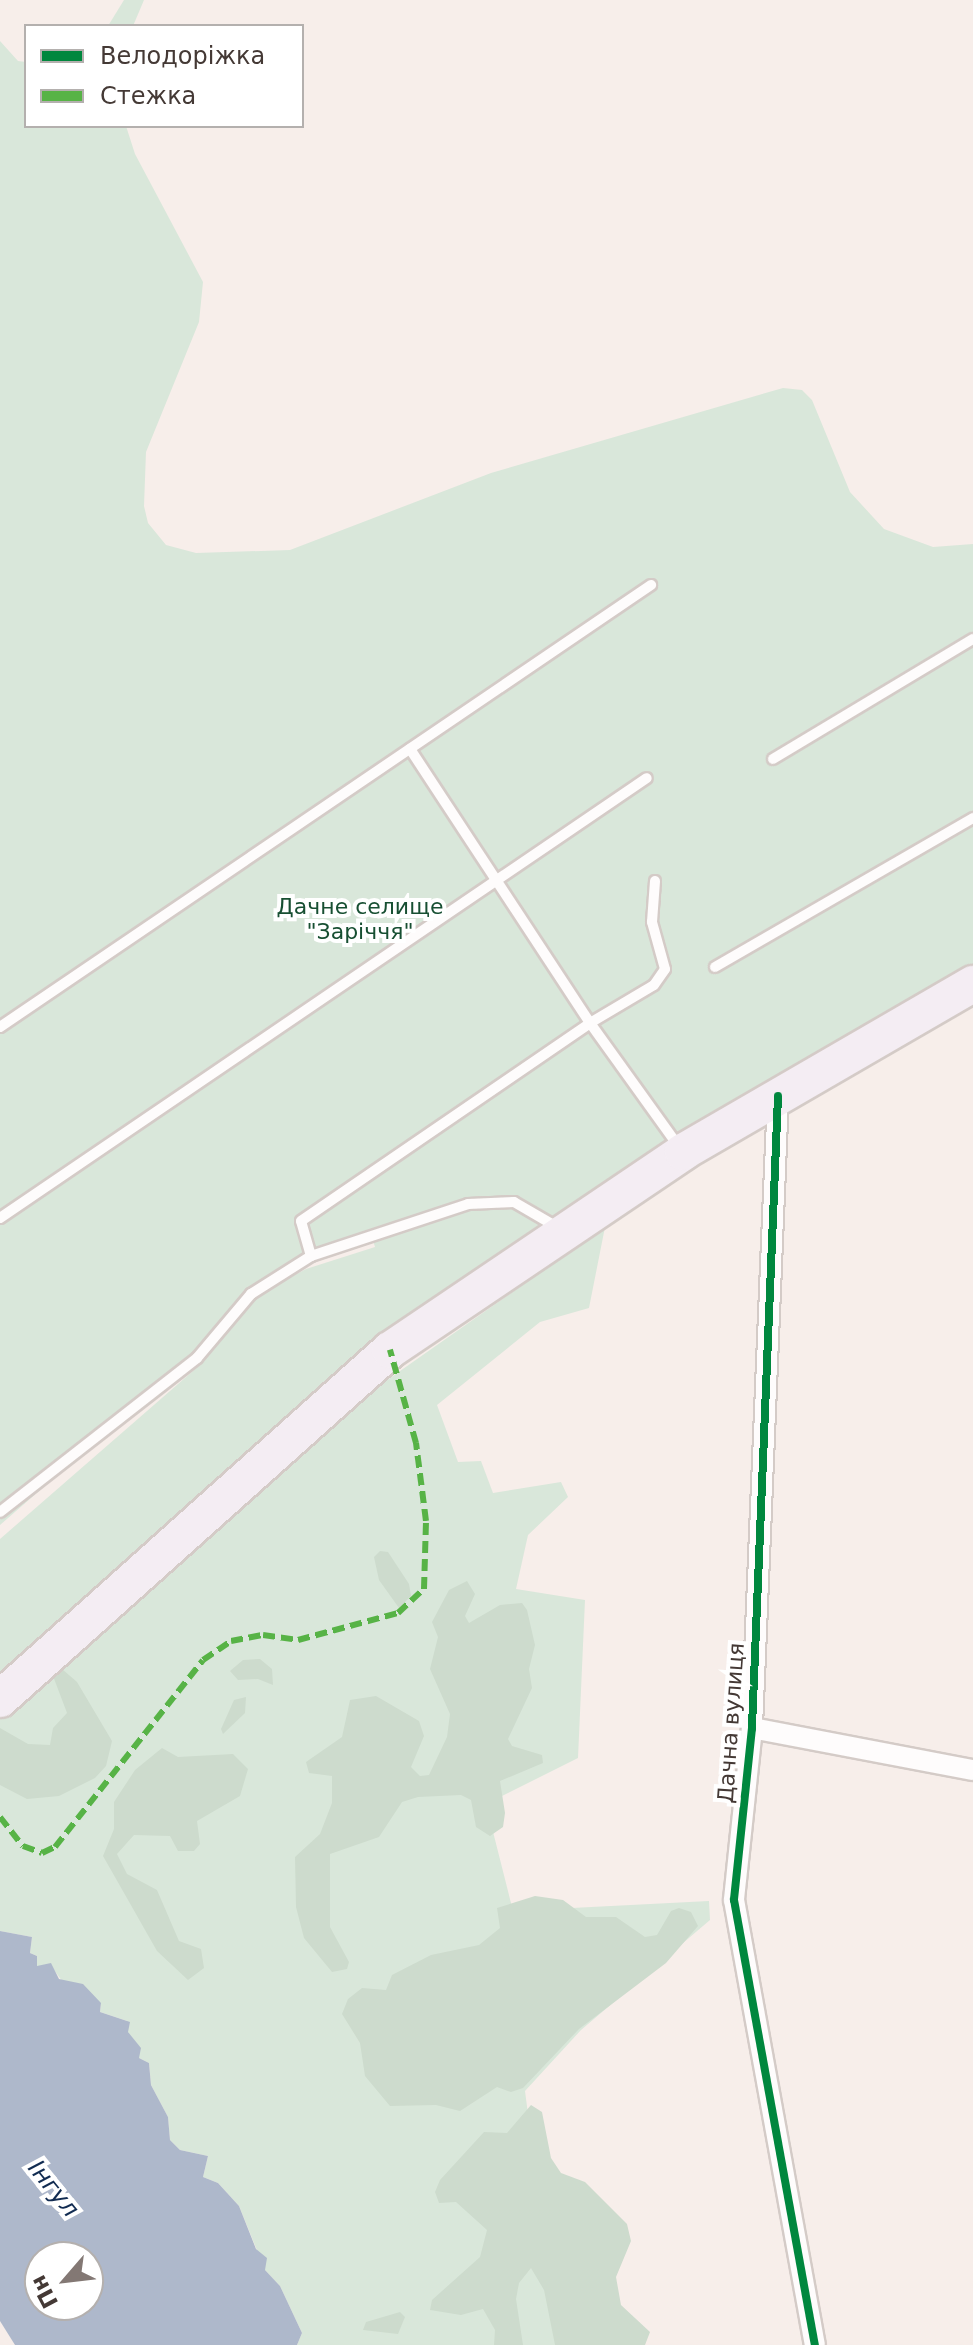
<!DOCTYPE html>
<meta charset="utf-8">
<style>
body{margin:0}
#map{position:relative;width:973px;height:2345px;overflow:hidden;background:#f7eeea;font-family:"DejaVu Sans",sans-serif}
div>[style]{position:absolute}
.green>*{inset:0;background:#d9e7da}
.forest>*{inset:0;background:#cddbcd}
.water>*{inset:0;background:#aeb8cb}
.roads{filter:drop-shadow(2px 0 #d4cbc7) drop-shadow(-2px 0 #d4cbc7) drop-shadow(0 2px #d4cbc7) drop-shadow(0 -2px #d4cbc7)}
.lane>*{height:10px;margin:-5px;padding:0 5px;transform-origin:5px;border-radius:5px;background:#fefcfc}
.street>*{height:20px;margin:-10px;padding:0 10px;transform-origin:10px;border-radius:10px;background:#fefcfc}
.highway>*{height:36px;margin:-18px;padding:0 18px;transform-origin:18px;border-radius:18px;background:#f4edf3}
.quiet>*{height:6px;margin-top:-3px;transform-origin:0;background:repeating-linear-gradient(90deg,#57b346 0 12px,transparent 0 18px)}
.cycleway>*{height:8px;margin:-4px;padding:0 4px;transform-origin:4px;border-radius:4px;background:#00873e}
span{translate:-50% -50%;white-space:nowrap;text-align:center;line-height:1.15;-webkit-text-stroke:8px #fff;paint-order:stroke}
.park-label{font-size:22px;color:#174f32}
.street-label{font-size:22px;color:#443935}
.water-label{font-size:24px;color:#112b51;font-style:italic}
.legend{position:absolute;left:24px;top:24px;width:280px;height:104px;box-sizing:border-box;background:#fff;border:2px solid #b4b0ae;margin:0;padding:10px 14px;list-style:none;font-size:24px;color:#443935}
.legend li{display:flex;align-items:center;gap:16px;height:40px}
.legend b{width:40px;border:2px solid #b4b0ae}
.north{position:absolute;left:24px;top:2241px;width:80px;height:80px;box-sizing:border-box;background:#fff;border:2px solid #b4b0ae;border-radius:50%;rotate:242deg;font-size:22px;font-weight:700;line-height:32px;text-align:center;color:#443935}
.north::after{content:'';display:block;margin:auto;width:28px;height:36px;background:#837874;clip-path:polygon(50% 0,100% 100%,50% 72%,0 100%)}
</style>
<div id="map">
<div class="green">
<i style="clip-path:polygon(124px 0,144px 0,133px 26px,108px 26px)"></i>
<i style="clip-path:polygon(0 41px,18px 61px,26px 62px,26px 126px,126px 126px,135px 154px,203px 282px,199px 322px,146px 452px,144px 506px,148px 523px,166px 545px,196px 553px,290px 550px,491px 473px,783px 388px,802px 390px,812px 400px,850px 492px,884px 529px,933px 547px,973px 544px,973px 974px,592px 1199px,0 1677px,0 1539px,201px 1364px,261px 1293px,306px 1269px,375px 1247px,371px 1234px,301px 1258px,254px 1286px,193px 1357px,0 1525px)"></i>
<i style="clip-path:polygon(605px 1227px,589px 1308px,540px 1322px,437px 1405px,458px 1462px,481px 1461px,493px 1493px,561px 1482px,568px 1497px,528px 1535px,516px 1589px,585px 1600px,578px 1758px,486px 1804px,513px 1911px,709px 1901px,710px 1920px,581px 2030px,525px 2091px,558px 2345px,297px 2345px,302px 2333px,280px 2286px,265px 2270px,239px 2206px,218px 2183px,203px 2177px,208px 2156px,180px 2150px,170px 2140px,168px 2117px,151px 2085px,149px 2063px,139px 2058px,128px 2032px,127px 2021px,100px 2012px,101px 2004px,62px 1981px,52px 1967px,37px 1966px,37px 1956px,30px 1953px,32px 1937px,0 1931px,0 1719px,336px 1416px)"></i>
</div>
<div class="forest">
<i style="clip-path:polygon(380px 1551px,388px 1552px,409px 1584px,411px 1596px,399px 1608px,379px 1580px,374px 1557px)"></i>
<i style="clip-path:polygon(467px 1581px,475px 1594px,465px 1616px,469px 1623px,500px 1605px,522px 1603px,527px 1610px,535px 1645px,529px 1669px,532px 1688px,508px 1739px,512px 1746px,542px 1755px,543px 1763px,500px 1781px,505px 1813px,503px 1827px,490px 1836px,476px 1827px,471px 1800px,461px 1795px,418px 1797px,402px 1802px,379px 1837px,330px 1854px,330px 1927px,349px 1962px,347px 1969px,332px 1972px,304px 1938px,296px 1907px,295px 1857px,320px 1834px,332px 1803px,332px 1776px,309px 1773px,306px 1762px,342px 1737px,350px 1700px,376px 1696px,419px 1721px,424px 1736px,411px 1767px,420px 1776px,429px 1775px,447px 1737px,450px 1714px,430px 1669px,438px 1637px,432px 1622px,449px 1590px)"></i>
<i style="clip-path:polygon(260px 1659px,272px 1669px,273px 1685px,258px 1679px,238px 1680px,230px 1671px,243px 1660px)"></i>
<i style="clip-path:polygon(62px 1669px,77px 1682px,112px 1741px,106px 1766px,95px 1778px,59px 1796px,27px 1799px,0 1785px,0 1728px,28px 1744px,50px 1745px,53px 1728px,67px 1713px,53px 1676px)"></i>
<i style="clip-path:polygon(246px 1697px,245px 1713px,223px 1734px,221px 1729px,234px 1700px)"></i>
<i style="clip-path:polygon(162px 1748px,178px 1757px,233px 1754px,248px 1769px,240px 1796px,197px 1821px,200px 1844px,194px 1851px,178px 1851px,170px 1836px,134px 1835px,117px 1854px,127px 1874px,157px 1890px,179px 1941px,201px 1949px,204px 1968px,188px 1980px,157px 1951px,103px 1856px,114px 1829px,114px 1802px,135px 1770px)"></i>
<i style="clip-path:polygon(535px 1896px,563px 1900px,586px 1917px,616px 1917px,645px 1937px,657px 1935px,671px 1911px,679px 1908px,691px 1912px,698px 1926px,666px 1963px,579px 2029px,523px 2088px,511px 2092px,497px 2087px,460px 2111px,436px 2105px,390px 2106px,365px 2076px,360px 2043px,342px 2014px,348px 1999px,362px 1988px,386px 1990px,392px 1975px,431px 1955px,479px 1945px,500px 1928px,497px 1908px)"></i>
<i style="clip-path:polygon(531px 2105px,542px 2112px,551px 2158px,561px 2173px,585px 2182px,627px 2224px,631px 2241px,616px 2277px,621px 2305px,650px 2332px,645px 2345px,555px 2345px,544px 2290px,531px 2268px,519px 2283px,516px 2299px,523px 2345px,494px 2345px,495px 2330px,483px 2309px,461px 2315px,430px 2310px,432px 2300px,480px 2257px,487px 2230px,456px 2202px,439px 2203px,435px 2192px,440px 2180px,484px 2132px,507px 2133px)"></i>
<i style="clip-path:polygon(400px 2312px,405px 2317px,398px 2334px,363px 2330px,366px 2322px)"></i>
</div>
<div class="water">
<i style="clip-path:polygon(evenodd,0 1931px,32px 1937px,30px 1953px,37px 1956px,37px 1966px,51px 1963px,59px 1979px,83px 1984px,101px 2003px,100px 2012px,130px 2022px,128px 2032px,141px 2048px,139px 2058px,149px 2063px,151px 2085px,168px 2117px,170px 2140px,180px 2150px,208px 2156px,203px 2177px,218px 2183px,239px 2206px,256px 2249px,267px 2258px,265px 2270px,280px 2286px,302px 2333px,297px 2345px,15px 2345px,0 2321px,0 1931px,40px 2257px,88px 2257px,88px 2305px,40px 2305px,40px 2257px)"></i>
</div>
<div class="roads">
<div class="lane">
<i style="left:410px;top:749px;width:328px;rotate:56.7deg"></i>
<i style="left:590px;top:1023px;width:153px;rotate:54.3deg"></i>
<i style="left:773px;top:759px;width:233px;rotate:-31deg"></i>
<i style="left:715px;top:967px;width:298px;rotate:-30deg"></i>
<i style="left:0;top:1027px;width:787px;rotate:-34.17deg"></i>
<i style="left:0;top:1218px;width:782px;rotate:-34.22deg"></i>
<i style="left:311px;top:1256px;width:36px;rotate:-106deg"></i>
<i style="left:301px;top:1221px;width:350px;rotate:-34.4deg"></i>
<i style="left:590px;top:1023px;width:74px;rotate:-30.7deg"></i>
<i style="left:654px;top:985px;width:19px;rotate:-55deg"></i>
<i style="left:665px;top:969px;width:49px;rotate:-105.5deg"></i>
<i style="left:652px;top:922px;width:41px;rotate:-85.8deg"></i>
<i style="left:0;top:1512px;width:250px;rotate:-38deg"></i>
<i style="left:197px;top:1358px;width:84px;rotate:-49.8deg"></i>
<i style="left:251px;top:1294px;width:71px;rotate:-32.3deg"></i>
<i style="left:311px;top:1256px;width:165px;rotate:-18.3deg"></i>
<i style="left:468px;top:1204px;width:46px;rotate:-2.5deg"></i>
<i style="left:514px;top:1202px;width:50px;rotate:30.2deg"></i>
</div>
<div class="street">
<i style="left:778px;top:1096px;width:633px;rotate:92.36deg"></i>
<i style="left:752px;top:1728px;width:173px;rotate:96deg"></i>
<i style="left:734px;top:1900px;width:452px;rotate:79.7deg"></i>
<i style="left:752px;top:1728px;width:225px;rotate:10.8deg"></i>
</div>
<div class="highway">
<i style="left:0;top:1699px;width:523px;rotate:-41.82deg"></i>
<i style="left:390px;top:1350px;width:354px;rotate:-34deg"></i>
<i style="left:683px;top:1152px;width:335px;rotate:-30.1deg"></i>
</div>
</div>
<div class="quiet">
<i style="left:0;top:1817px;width:37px;rotate:52deg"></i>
<i style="left:23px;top:1846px;width:20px;rotate:20deg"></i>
<i style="left:42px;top:1853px;width:14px;rotate:-25deg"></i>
<i style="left:55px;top:1847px;width:238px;rotate:-51.6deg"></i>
<i style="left:203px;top:1660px;width:34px;rotate:-34deg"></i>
<i style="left:231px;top:1641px;width:33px;rotate:-11deg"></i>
<i style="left:263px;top:1635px;width:35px;rotate:8deg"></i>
<i style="left:298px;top:1640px;width:104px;rotate:-15.1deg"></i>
<i style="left:398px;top:1613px;width:35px;rotate:-43deg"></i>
<i style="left:424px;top:1589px;width:68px;rotate:-88.3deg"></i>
<i style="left:426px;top:1521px;width:79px;rotate:-97.3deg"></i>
<i style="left:416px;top:1443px;width:97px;rotate:-105.6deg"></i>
</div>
<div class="cycleway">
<i style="left:778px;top:1096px;width:633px;rotate:92.36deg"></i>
<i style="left:752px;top:1728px;width:173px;rotate:96deg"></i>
<i style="left:734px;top:1900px;width:452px;rotate:79.7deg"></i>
</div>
<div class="park-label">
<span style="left:360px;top:919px">Дачне селище<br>"Заріччя"</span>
</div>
<div class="street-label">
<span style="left:731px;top:1723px;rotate:-86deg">Дачна вулиця</span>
</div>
<div class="water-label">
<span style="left:53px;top:2189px;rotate:51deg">Інгул</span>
</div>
<ul class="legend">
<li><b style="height:10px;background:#00873e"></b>Велодоріжка</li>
<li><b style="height:10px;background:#57b346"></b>Стежка</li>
</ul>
<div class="north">Пн</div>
</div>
